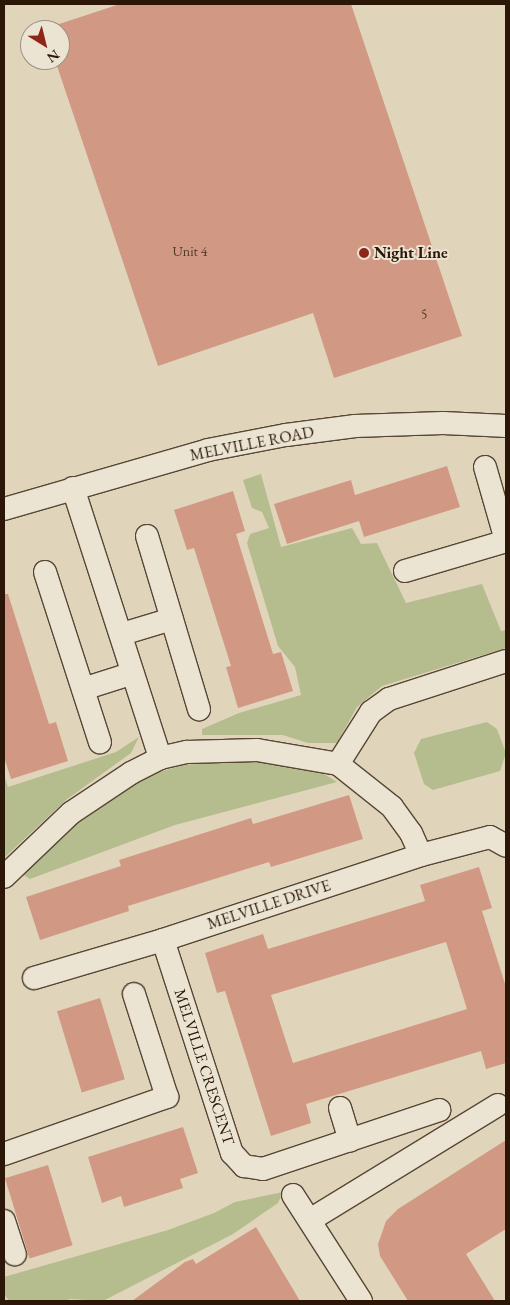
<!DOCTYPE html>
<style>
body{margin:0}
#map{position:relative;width:510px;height:1305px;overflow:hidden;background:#e0d5bb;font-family:"EB Garamond",serif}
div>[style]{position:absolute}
.green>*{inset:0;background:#b5bd8e}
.building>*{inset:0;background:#d19984;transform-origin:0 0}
.roads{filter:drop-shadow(1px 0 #584634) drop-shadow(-1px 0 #584634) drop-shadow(0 1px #584634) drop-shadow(0 -1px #584634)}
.minor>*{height:22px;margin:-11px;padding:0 11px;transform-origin:11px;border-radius:11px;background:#ebe4d3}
.dots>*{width:14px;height:14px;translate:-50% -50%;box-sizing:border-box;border:2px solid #ebe4d3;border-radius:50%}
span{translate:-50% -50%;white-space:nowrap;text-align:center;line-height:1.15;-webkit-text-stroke:4px #ebe4d3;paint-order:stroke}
.number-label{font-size:14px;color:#543726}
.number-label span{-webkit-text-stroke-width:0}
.poi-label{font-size:16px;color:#2b1607;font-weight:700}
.left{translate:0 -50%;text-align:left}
.street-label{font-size:16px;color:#2b1607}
.frame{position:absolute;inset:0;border:5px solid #2b1607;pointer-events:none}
.north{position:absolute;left:20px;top:20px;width:50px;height:50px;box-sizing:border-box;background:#ebe4d3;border:1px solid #9e9281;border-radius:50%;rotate:144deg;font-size:14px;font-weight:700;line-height:20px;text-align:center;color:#2b1607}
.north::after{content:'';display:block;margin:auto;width:18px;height:22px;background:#8f2418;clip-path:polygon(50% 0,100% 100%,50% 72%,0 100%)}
</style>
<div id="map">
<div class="green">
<i style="clip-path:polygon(261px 474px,281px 547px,352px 528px,361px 544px,377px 543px,406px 603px,482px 584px,501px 631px,506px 630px,506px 648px,382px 686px,357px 707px,337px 743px,308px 743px,283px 735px,202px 735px,202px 729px,239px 713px,301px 695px,295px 667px,278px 646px,247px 543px,250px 534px,269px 528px,262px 512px,252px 508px,243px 480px)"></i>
<i style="clip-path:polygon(487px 722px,497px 729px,506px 753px,500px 771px,433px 790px,424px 784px,414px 753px,421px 739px)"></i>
<i style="clip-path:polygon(139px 737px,131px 753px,66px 800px,4px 858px,4px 775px,8px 787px,116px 752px)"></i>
<i style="clip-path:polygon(252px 759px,316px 769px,337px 782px,175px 825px,30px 879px,19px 872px,72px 823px,118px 792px,156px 773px,184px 765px)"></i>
<i style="clip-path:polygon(283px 1192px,278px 1203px,233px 1234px,103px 1301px,70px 1299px,65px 1301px,9px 1301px,4px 1294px,4px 1277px,168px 1230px,214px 1213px,235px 1202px)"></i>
</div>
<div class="building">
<i style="clip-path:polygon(120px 4px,351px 4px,462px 336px,334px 378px,313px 313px,158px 366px,55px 60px,60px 60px,60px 30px,44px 29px)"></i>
<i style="clip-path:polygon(447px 466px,460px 507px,364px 537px,359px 521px,287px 544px,274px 504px,351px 480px,355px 495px)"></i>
<i style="clip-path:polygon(233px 491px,245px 531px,236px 534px,273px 654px,281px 652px,293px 691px,238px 708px,226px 667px,231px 666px,194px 548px,187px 550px,174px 510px)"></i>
<i style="clip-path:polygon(4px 594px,8px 594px,49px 724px,56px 722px,68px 761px,11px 779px,4px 757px)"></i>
<i style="clip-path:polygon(349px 795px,363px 839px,271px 867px,269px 862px,128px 906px,129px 911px,40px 940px,26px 897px,121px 866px,119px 860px,251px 818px,253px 824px)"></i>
<i style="clip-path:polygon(evenodd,479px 867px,492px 908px,482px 911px,506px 987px,506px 1063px,486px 1069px,481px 1051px,306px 1104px,311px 1123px,271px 1136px,225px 991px,217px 993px,205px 953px,263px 934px,268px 949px,425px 901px,420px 885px,479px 867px,446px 942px,467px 1009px,293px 1063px,271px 995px,446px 942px)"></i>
<i style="left:100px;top:998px;width:85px;height:45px;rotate:73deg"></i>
<i style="clip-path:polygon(183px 1127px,198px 1173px,180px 1179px,183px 1188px,124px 1207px,121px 1196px,102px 1203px,88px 1157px)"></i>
<i style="clip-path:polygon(506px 1140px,506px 1229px,466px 1254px,495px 1301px,408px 1301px,380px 1256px,378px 1244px,386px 1221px,398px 1209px)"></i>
<i style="left:48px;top:1165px;width:84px;height:45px;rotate:73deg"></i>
<i style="clip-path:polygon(256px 1227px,300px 1301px,132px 1301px,185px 1262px,193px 1259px,196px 1264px)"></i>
</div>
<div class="roads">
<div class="minor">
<i style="left:485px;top:467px;width:76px;rotate:74deg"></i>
<i style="left:73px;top:488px;width:284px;rotate:72.1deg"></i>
<i style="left:4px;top:509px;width:212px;rotate:-16.1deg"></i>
<i style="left:208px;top:450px;width:79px;rotate:-10.9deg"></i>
<i style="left:286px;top:435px;width:70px;rotate:-7.4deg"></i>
<i style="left:355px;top:426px;width:88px;rotate:-2deg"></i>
<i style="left:443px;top:423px;width:63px;rotate:2.7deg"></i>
<i style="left:147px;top:536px;width:181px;rotate:73.3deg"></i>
<i style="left:405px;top:571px;width:105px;rotate:-16.5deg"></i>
<i style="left:45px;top:572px;width:179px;rotate:72.1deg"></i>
<i style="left:122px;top:634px;width:52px;rotate:-16.7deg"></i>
<i style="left:83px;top:689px;width:52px;rotate:-17.7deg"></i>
<i style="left:338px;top:764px;width:62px;rotate:-57.6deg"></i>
<i style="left:371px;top:712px;width:22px;rotate:-36deg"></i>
<i style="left:389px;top:699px;width:123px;rotate:-18deg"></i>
<i style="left:4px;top:877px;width:93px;rotate:-43.7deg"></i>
<i style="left:71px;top:813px;width:72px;rotate:-33.7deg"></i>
<i style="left:131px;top:773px;width:33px;rotate:-27deg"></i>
<i style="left:160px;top:758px;width:28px;rotate:-13deg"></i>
<i style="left:187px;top:752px;width:70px;rotate:-1.6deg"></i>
<i style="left:257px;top:750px;width:82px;rotate:9.8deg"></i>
<i style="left:338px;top:764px;width:69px;rotate:38.5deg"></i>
<i style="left:392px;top:807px;width:32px;rotate:54deg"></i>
<i style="left:411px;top:833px;width:24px;rotate:66deg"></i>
<i style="left:163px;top:940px;width:224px;rotate:72.1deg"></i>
<i style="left:232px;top:1153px;width:18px;rotate:47deg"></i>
<i style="left:244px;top:1166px;width:19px;rotate:9deg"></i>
<i style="left:263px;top:1169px;width:186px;rotate:-18.5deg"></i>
<i style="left:34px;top:978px;width:134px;rotate:-16.4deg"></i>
<i style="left:163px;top:940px;width:272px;rotate:-18.2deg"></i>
<i style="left:421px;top:855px;width:71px;rotate:-14.6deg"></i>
<i style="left:490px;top:837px;width:18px;rotate:29deg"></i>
<i style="left:340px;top:1108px;width:34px;rotate:73deg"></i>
<i style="left:4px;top:1154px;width:173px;rotate:-19.3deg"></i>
<i style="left:167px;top:1097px;width:108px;rotate:-107.8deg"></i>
<i style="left:293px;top:1195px;width:126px;rotate:57.3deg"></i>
<i style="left:310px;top:1220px;width:220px;rotate:-31.5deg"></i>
<i style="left:4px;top:1221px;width:35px;rotate:72deg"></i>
</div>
</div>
<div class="dots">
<i style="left:364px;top:253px;background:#8f2418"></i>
</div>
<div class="number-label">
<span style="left:190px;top:251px">Unit 4</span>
<span style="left:424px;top:314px">5</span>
</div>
<div class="poi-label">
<span class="left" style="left:374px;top:253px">Night Line</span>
</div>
<div class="street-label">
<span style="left:252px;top:444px;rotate:-11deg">MELVILLE ROAD</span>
<span style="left:269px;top:905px;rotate:-18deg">MELVILLE DRIVE</span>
<span style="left:204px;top:1067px;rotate:72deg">MELVILLE CRESCENT</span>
</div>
<div class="frame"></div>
<div class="north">N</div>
</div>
